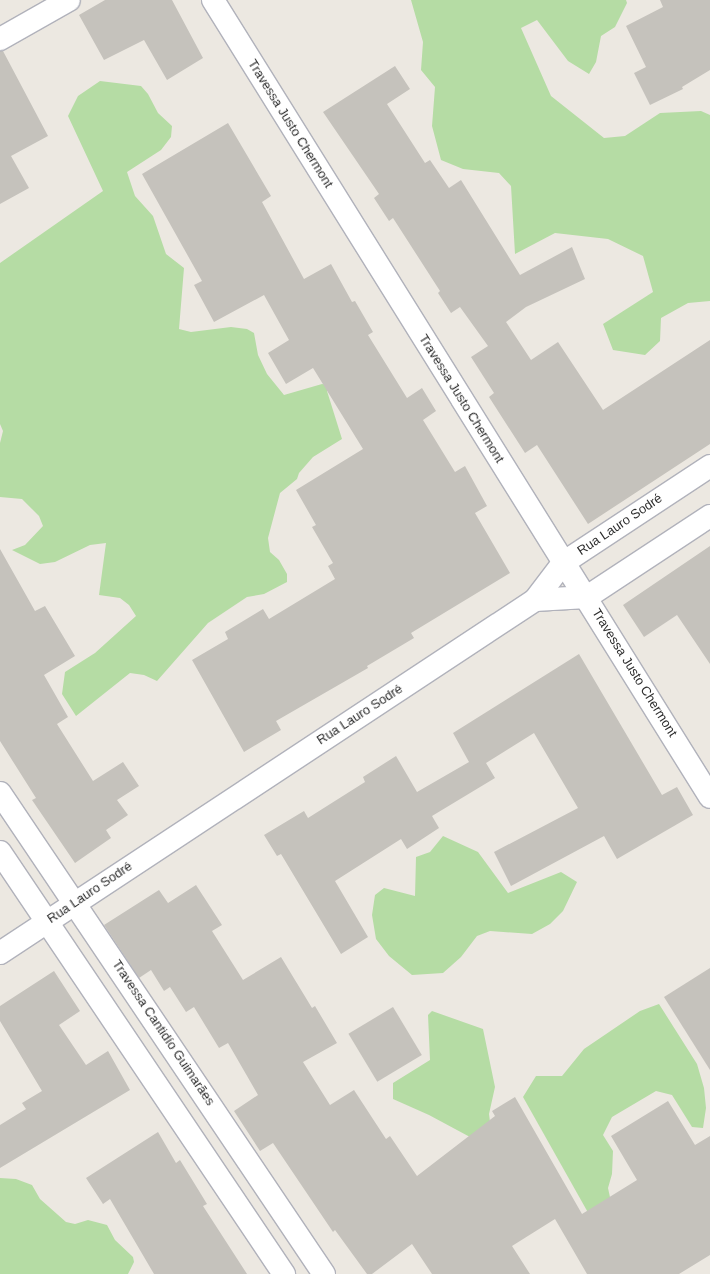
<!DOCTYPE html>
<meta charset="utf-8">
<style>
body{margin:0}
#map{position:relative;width:710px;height:1274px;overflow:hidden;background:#ece8e1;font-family:Arial,sans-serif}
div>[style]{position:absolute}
.green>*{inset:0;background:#b5dca4}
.building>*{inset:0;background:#c5c2bc;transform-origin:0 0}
.roads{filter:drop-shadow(1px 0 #b1b2bb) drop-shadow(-1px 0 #b1b2bb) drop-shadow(0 1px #b1b2bb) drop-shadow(0 -1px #b1b2bb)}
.minor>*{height:22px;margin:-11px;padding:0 11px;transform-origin:11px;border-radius:11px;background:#fff}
span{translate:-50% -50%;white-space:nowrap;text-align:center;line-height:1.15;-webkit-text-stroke:4px #fff;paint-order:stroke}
.street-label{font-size:13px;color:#2d2d2d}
</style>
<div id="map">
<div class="green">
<i style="clip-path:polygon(411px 0,626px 0,627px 3px,615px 27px,601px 36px,596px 62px,589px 74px,568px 61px,537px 20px,521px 28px,551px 96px,604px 138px,625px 136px,660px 113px,701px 111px,710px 115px,710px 301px,688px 303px,661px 318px,660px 341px,645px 355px,613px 350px,603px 324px,653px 292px,643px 256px,608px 239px,555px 233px,515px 254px,511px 186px,499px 173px,463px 169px,441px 160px,432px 126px,435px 87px,421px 70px,423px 42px)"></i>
<i style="clip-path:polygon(100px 81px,141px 86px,148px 94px,158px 113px,172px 126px,171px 137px,161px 150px,127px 172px,135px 196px,153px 216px,166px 254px,184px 268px,179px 329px,191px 332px,231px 327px,247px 329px,254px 333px,258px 355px,267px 374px,284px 395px,322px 384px,329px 385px,327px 391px,342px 439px,313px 457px,299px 473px,297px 479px,280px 493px,268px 538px,270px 552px,279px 560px,287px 574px,287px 582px,264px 594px,247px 597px,208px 623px,157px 681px,144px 675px,130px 673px,76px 716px,62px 694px,65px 672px,95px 653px,136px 616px,129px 605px,120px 598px,99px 595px,106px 543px,90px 545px,55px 562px,40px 564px,12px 550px,25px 545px,43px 526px,39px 516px,22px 499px,0 497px,0 443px,3px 431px,0 424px,0 263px,103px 191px,68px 116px,78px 96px)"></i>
<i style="clip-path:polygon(443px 836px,478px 852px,508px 893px,561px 872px,577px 882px,563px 911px,550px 924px,532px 934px,490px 931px,477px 936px,461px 957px,443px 973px,412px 975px,389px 956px,376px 939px,372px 915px,375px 895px,384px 888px,415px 896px,416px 857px,430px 852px)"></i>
<i style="clip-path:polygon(659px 1004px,697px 1064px,704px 1088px,706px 1108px,703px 1128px,692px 1127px,672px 1095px,656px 1091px,612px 1117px,603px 1135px,613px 1151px,612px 1174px,608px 1188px,613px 1211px,604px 1241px,523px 1097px,536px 1076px,562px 1076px,584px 1049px,640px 1011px)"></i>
<i style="clip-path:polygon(432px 1011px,483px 1029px,495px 1087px,489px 1114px,492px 1137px,483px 1144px,429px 1115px,393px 1099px,393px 1083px,430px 1060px,428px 1015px)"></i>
<i style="clip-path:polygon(0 1178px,16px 1179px,32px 1185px,40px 1199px,66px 1222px,75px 1224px,88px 1220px,107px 1225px,115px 1240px,133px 1257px,134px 1262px,128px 1274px,0 1274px)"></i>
</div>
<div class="building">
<i style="clip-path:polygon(105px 0,172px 0,203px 58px,167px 80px,144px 40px,104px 60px,79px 15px)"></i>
<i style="clip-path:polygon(660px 0,710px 0,710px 70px,682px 87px,683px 89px,650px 105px,634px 73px,646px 67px,626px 26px,663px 7px)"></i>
<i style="clip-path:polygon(0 51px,3px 51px,48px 136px,11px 156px,29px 188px,0 204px)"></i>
<i style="clip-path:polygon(395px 66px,410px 89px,387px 104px,425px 163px,430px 160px,449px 188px,461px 180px,520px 275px,572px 247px,585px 279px,526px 307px,506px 322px,531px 360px,558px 342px,603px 410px,710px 340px,710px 444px,588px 524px,537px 445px,525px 453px,489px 397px,494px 393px,471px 357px,488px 346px,460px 307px,451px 313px,438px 293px,440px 291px,393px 218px,389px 221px,374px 198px,379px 194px,323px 112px)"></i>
<i style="clip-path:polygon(228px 123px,271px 196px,262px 202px,304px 279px,331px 264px,352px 302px,355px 301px,373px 332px,368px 335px,407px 398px,422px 388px,436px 411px,423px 420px,455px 472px,465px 466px,487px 506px,475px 513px,510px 573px,411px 633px,414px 638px,367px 666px,368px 668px,276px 721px,281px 730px,244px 752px,192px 660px,228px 639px,225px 632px,263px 609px,269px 619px,335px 579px,328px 566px,333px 563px,312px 527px,316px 525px,296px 490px,363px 449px,313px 368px,286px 384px,268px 353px,289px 340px,264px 295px,214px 322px,194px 285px,202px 281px,142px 174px)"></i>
<i style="clip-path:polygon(710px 546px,710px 664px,677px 615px,644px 637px,623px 605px)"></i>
<i style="clip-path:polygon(0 549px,35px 611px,45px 606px,75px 656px,44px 675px,68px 717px,57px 724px,93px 781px,123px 762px,139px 786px,117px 800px,128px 815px,106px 830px,111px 838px,75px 863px,32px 800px,36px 798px,0 741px)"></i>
<i style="clip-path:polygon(579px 654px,662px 795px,677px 787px,693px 815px,617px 859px,604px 836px,511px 886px,494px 852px,578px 808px,534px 733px,486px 763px,495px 778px,432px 816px,439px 828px,407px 849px,401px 839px,335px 881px,368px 937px,341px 954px,281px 854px,277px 856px,264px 835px,304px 811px,308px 818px,365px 782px,363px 777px,396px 756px,417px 792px,469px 762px,453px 733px)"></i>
<i style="clip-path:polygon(196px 885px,222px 925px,212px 931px,243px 980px,281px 957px,312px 1008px,315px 1006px,337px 1043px,303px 1062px,330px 1105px,354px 1090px,386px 1139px,390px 1136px,417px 1176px,495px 1116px,492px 1111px,515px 1097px,582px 1214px,637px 1180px,611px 1136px,668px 1101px,695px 1145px,710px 1136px,710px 1255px,679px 1274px,587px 1274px,555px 1219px,512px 1246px,530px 1274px,432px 1274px,412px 1244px,372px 1274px,367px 1274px,335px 1230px,333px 1232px,273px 1143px,260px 1151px,234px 1111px,258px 1095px,228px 1043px,219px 1048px,194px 1007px,186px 1012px,170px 987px,164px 991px,151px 970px,139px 978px,104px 925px,159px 890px,168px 903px)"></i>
<i style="clip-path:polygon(710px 968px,710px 1070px,664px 997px)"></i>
<i style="clip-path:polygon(54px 971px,80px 1011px,59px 1025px,86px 1065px,108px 1051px,130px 1090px,0 1168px,0 1125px,26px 1109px,22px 1103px,42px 1091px,0 1021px,0 1006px)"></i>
<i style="left:393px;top:1007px;width:56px;height:52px;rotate:59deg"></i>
<i style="clip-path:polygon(158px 1132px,176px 1163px,180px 1160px,207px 1204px,203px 1206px,247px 1274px,154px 1274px,110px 1199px,103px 1204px,86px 1178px)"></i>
</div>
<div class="roads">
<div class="minor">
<i style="left:213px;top:0;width:939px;rotate:58.05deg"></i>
<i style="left:0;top:39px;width:79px;rotate:-29.5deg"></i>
<i style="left:535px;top:600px;width:52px;rotate:-3.3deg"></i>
<i style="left:587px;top:597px;width:147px;rotate:-33.4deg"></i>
<i style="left:0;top:793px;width:580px;rotate:56.04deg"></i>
<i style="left:0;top:852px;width:509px;rotate:56.06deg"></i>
<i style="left:0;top:953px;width:641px;rotate:-33.42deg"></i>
<i style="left:535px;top:600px;width:46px;rotate:-52.9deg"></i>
<i style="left:563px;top:563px;width:176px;rotate:-33.4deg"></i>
</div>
</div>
<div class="street-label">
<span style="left:290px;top:124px;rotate:58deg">Travessa Justo Chermont</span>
<span style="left:461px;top:399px;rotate:58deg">Travessa Justo Chermont</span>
<span style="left:620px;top:525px;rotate:-34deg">Rua Lauro Sodré</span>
<span style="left:634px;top:673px;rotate:58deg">Travessa Justo Chermont</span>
<span style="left:360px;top:715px;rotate:-33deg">Rua Lauro Sodré</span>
<span style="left:90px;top:893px;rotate:-34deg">Rua Lauro Sodré</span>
<span style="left:163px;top:1033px;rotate:56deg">Travessa Cantidío Guimarães</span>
</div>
</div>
